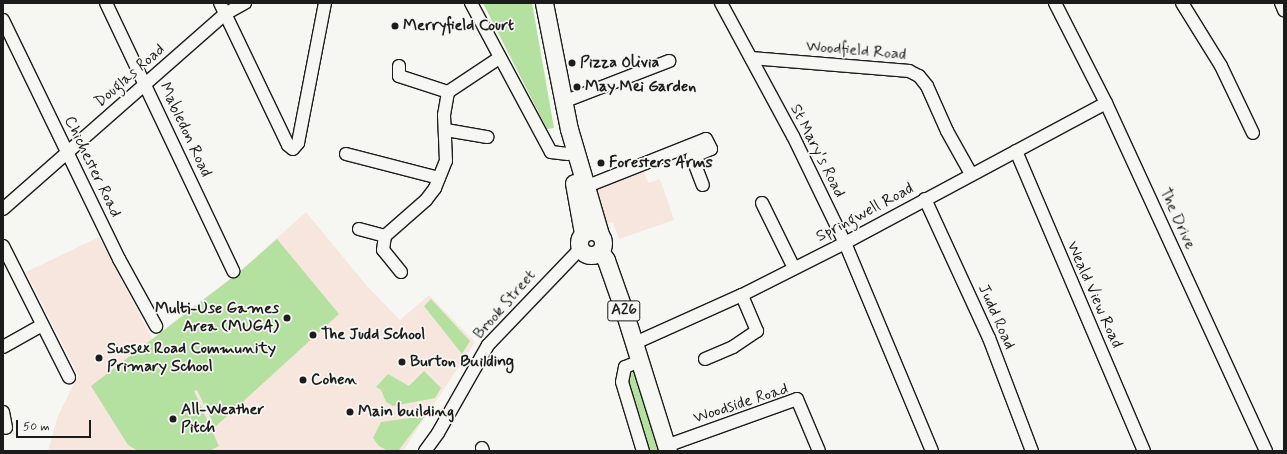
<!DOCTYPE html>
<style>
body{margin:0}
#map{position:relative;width:1287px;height:454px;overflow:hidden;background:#f6f6f2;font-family:Mynerve,sans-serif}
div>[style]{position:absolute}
.built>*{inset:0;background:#f7e6de}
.green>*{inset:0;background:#b4e1a0}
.roads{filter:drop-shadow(1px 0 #1c1c1c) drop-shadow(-1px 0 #1c1c1c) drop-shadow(0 1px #1c1c1c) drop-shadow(0 -1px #1c1c1c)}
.minor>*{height:12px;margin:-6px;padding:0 6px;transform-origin:6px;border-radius:6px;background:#f6f6f2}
.highway>*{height:17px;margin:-8.5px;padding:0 8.5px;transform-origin:8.5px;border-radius:8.5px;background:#f6f6f2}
.highway>.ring{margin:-8.5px;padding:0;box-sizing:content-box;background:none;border:17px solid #f6f6f2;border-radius:50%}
.dots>*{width:11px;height:11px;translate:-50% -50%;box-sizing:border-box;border:2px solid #f6f6f2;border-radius:50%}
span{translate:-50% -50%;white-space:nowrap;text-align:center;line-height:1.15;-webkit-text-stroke:3.5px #f6f6f2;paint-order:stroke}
.shield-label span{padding:1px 3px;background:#f6f6f2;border:1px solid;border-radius:3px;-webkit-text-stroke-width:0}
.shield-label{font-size:15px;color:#1c1c1c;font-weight:700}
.poi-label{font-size:16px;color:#1c1c1c;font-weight:700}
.left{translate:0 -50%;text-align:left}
.right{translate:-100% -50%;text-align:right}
.street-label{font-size:16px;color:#1c1c1c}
.frame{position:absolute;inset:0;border:4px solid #1c1c1c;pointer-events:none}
.scale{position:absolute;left:16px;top:420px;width:75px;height:18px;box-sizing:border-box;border:2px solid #1c1c1c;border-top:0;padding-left:5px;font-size:12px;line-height:14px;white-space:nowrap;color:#1c1c1c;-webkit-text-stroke:3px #f6f6f2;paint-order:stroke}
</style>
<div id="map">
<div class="built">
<i style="clip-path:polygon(644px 172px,648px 183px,660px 179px,674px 220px,619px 239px,613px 222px,605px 224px,594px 190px)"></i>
<i style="clip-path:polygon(306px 212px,367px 286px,400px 320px,429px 295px,475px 342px,403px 451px,48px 451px,58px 416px,78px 375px,26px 272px,99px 237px,153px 340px,188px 310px,237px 274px)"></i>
</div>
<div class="green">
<i style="clip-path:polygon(483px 3px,532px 3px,554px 128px,547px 129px)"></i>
<i style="clip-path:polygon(277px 239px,339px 314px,215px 427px,197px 390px,194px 391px,219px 446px,209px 451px,138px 451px,128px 445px,91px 386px,237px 274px)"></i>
<i style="clip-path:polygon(431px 299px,470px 341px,462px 354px,424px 306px)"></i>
<i style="clip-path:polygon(424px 371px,441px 388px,435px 398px,393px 406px,386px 402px,381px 390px,376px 387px,388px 374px,409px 386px)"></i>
<i style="clip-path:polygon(629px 371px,635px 374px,660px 451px,647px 451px,625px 381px)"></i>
<i style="clip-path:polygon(425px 416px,398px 451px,386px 450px,379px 446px,373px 438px,381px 422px)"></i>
</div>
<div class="roads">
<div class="minor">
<i style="left:106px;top:3px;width:297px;rotate:64.6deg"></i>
<i style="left:220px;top:3px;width:157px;rotate:64.4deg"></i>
<i style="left:288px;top:145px;width:6px;rotate:39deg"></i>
<i style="left:293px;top:149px;width:8px;rotate:-50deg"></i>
<i style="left:298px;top:143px;width:143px;rotate:-79.1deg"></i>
<i style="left:471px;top:3px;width:169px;rotate:61.8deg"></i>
<i style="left:551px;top:152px;width:17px;rotate:7deg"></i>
<i style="left:721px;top:3px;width:151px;rotate:61.6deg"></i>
<i style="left:793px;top:136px;width:119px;rotate:64.1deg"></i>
<i style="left:845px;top:243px;width:225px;rotate:67.3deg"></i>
<i style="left:1055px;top:3px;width:112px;rotate:63deg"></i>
<i style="left:1106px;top:103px;width:383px;rotate:65.3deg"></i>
<i style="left:1182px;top:3px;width:74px;rotate:58.2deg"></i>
<i style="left:1221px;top:66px;width:74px;rotate:64.5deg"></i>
<i style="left:1281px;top:3px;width:8px;rotate:67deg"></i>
<i style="left:3px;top:20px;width:266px;rotate:64.1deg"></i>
<i style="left:119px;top:259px;width:77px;rotate:61.1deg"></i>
<i style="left:751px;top:58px;width:159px;rotate:4.7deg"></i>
<i style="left:909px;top:71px;width:11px;rotate:27deg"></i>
<i style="left:919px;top:76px;width:13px;rotate:51deg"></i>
<i style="left:927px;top:86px;width:49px;rotate:66deg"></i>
<i style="left:947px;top:131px;width:49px;rotate:60.8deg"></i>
<i style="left:399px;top:66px;width:10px;rotate:90deg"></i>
<i style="left:399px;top:76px;width:52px;rotate:18.1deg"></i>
<i style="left:563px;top:102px;width:114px;rotate:-21.1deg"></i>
<i style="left:446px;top:130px;width:42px;rotate:9.7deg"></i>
<i style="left:1016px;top:151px;width:326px;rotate:66.9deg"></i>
<i style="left:346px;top:154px;width:96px;rotate:14.5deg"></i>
<i style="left:585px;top:187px;width:130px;rotate:-21.6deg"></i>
<i style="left:706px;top:139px;width:11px;rotate:63deg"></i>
<i style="left:711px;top:149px;width:21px;rotate:157deg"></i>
<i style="left:692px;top:157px;width:30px;rotate:69deg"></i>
<i style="left:925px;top:199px;width:153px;rotate:65.3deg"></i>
<i style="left:989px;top:338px;width:121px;rotate:69.2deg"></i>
<i style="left:762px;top:203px;width:72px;rotate:63.8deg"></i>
<i style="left:3px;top:209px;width:295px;rotate:-41.3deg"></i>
<i style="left:225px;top:14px;width:23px;rotate:-29deg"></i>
<i style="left:359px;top:229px;width:27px;rotate:15deg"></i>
<i style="left:3px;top:246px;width:147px;rotate:63.3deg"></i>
<i style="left:401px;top:272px;width:28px;rotate:-129deg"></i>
<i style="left:383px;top:250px;width:14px;rotate:-82deg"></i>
<i style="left:385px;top:236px;width:55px;rotate:-41.3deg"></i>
<i style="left:426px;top:200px;width:15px;rotate:-53deg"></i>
<i style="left:435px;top:188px;width:29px;rotate:-68deg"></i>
<i style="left:446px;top:161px;width:46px;rotate:-92.5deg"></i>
<i style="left:444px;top:115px;width:23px;rotate:-80deg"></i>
<i style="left:448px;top:92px;width:61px;rotate:-33.7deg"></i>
<i style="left:635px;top:343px;width:117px;rotate:-24.2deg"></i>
<i style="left:742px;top:295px;width:115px;rotate:-26.8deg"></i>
<i style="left:845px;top:243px;width:296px;rotate:-28.2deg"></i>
<i style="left:3px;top:347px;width:45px;rotate:-29.4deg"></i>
<i style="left:705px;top:359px;width:30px;rotate:-23deg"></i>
<i style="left:733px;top:347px;width:29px;rotate:-34deg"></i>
<i style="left:757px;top:331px;width:39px;rotate:-113deg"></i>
<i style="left:640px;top:361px;width:16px;rotate:158deg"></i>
<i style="left:625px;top:367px;width:15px;rotate:101deg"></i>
<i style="left:622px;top:382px;width:72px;rotate:73.1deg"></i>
<i style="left:3px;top:412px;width:16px;rotate:79deg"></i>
<i style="left:666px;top:446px;width:139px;rotate:-19.7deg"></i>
<i style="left:797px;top:399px;width:56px;rotate:67.1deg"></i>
<i style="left:482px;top:448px;width:3px;rotate:72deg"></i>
<i style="left:425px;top:451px;width:22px;rotate:-54deg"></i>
<i style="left:438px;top:433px;width:101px;rotate:-60.4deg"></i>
<i style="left:488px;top:345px;width:133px;rotate:-46.2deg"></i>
</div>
<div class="highway">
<i style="left:544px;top:3px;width:128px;rotate:78.8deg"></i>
<i style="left:569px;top:129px;width:109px;rotate:73.6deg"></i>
<i style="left:574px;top:183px;width:51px;rotate:79.8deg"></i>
<i class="ring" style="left:579px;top:231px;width:7px;height:7px"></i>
<i style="left:600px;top:251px;width:11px;rotate:56deg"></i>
<i style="left:606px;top:260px;width:54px;rotate:70.6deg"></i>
<i style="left:624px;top:311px;width:147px;rotate:72.6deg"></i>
</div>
</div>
<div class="dots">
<i style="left:395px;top:26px;background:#1c1c1c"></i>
<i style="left:572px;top:63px;background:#1c1c1c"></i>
<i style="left:577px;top:87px;background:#1c1c1c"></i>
<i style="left:601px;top:163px;background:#1c1c1c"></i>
<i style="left:287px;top:318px;background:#1c1c1c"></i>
<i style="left:313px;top:335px;background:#1c1c1c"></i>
<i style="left:99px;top:358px;background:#1c1c1c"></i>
<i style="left:402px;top:362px;background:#1c1c1c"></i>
<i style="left:303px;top:380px;background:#1c1c1c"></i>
<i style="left:350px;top:412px;background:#1c1c1c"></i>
<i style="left:173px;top:419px;background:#1c1c1c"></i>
</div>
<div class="shield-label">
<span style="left:624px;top:311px">A26</span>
</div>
<div class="poi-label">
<span class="left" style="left:403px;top:26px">Merryfield Court</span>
<span class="left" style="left:580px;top:63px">Pizza Olivia</span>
<span class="left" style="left:585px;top:87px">May Mei Garden</span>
<span class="left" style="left:609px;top:163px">Foresters Arms</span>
<span class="right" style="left:279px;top:318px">Multi-Use Games<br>Area (MUGA)</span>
<span class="left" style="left:321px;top:335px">The Judd School</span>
<span class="left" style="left:107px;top:358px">Sussex Road Community<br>Primary School</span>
<span class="left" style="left:410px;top:362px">Burton Building</span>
<span class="left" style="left:311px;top:380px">Cohen</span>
<span class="left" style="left:181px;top:419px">All-Weather<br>Pitch</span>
<span class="left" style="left:358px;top:412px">Main building</span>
</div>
<div class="street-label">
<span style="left:856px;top:51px;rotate:5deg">Woodfield Road</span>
<span style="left:130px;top:76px;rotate:-41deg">Douglas Road</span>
<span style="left:185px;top:130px;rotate:65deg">Mabledon Road</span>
<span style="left:817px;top:151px;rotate:63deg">St Mary's Road</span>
<span style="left:92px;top:167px;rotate:64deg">Chichester Road</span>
<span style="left:865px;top:213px;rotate:-28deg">Springwell Road</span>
<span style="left:1177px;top:219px;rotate:65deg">The Drive</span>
<span style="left:1094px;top:295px;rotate:66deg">Weald View Road</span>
<span style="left:505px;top:305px;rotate:-49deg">Brook Street</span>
<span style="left:996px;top:317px;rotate:66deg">Judd Road</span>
<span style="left:741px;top:404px;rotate:-18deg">Woodside Road</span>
</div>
<div class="frame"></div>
<div class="scale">50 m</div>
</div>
